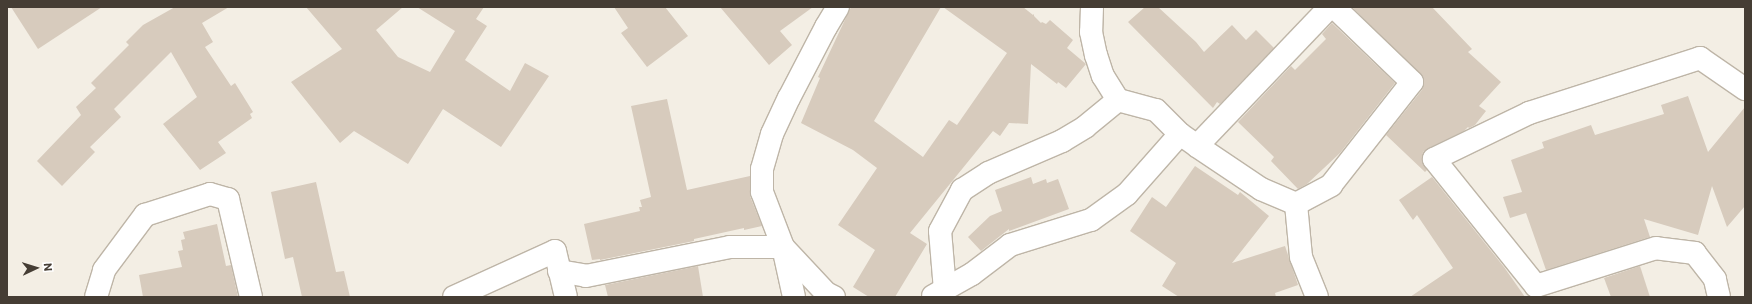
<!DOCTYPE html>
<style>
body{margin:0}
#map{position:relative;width:1752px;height:304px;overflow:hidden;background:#f3eee4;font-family:Commissioner,sans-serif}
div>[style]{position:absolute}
.building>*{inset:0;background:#d7cbbd}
.roads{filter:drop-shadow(1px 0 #beb5a7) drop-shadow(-1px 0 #beb5a7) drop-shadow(0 1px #beb5a7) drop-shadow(0 -1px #beb5a7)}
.minor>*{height:22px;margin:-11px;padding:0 11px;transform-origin:11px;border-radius:11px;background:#fff}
span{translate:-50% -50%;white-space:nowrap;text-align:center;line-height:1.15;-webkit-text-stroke:3.5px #fff;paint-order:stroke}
.frame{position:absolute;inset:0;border:8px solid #453d34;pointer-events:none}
.north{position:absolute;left:16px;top:248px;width:40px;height:40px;-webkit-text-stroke:3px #fff;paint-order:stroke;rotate:86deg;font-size:11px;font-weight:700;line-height:16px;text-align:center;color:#453d34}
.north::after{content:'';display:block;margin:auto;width:14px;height:18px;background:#453d34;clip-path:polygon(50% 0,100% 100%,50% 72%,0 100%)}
</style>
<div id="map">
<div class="building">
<i style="clip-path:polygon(11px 7px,102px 7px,38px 49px)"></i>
<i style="clip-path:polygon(175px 7px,229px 7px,202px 23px,213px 42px,205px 47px,231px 86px,235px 83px,253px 112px,250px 114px,252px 118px,218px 142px,226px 153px,200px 170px,163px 124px,197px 97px,171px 52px,114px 109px,121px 117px,90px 147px,95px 152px,62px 186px,37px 161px,81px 115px,76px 107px,96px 88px,91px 83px,129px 45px,126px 42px,143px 25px)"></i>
<i style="clip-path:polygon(306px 7px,403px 7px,376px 30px,398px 57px,430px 72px,455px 31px,417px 7px,484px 7px,476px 19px,487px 26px,465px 60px,510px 91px,525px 63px,549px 76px,501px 147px,443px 109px,408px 164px,354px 131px,340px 143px,291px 82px,342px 49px)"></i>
<i style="clip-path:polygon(614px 7px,665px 7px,688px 36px,647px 67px,621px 33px,628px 28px)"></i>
<i style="clip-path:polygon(720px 7px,813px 7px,780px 31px,792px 45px,769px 65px)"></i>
<i style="clip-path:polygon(851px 7px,941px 7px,874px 121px,923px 157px,949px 120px,957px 125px,1007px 53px,943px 7px,1023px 7px,1033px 15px,1034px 14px,1034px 16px,1041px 23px,1042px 22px,1046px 24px,1050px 20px,1073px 40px,1067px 48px,1086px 64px,1066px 88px,1058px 82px,1057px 84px,1031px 64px,1028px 124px,1009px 123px,1000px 136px,993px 131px,910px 233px,927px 244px,895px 297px,869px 297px,853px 287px,875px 250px,838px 225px,877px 168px,853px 150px,801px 123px,820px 78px,818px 77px)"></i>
<i style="clip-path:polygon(1145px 7px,1158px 7px,1196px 42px,1204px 52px,1232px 25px,1246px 40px,1256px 30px,1274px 48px,1220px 104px,1217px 102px,1213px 108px,1128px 22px)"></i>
<i style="clip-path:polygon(1352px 7px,1432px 7px,1472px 49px,1468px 52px,1501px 82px,1479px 106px,1486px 111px,1475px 125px,1469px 128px,1468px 127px,1464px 131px,1429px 148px,1423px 152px,1422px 160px,1427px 170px,1425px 172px,1386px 135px,1422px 90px,1424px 84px,1424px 78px)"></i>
<i style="clip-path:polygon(1332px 23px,1395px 83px,1340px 153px,1307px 184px,1298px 189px,1271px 161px,1274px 157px,1238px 122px,1291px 66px,1295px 70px,1326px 39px,1322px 34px)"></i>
<i style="clip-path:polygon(1688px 96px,1708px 152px,1745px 107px,1745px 206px,1727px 227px,1712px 186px,1698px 235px,1644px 219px,1650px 237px,1546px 270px,1526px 213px,1510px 218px,1503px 197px,1522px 192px,1511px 160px,1544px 148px,1542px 142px,1591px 125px,1595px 135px,1664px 114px,1661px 105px)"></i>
<i style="clip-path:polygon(667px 99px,687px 190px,750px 176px,750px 196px,762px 226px,744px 230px,744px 228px,694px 239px,694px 241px,600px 260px,600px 259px,592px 260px,584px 224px,640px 211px,639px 207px,642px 207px,640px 200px,651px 197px,631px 106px)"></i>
<i style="clip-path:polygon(1195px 166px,1238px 195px,1240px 192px,1269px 216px,1232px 263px,1285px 246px,1298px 285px,1275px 293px,1276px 297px,1179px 297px,1162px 286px,1176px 263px,1130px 231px,1152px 197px,1166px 207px)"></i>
<i style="clip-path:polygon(1031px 177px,1033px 184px,1046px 179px,1047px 183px,1058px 179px,1069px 209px,1009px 231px,1009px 229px,981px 251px,968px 237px,990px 216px,1002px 211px,995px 190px)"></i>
<i style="clip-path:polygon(1432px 177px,1504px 267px,1525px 297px,1410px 297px,1453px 268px,1417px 215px,1413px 220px,1399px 200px)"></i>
<i style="clip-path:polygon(316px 182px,336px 272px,344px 271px,350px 297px,302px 297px,293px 257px,285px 259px,271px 192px)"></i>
<i style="clip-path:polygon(217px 224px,226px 266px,231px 265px,238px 297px,143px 297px,139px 275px,182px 267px,178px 251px,183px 250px,181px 240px,185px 239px,183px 232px)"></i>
<i style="clip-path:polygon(698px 266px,703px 297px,608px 297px,605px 285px)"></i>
<i style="clip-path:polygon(1640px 266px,1650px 297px,1611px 297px,1604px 278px)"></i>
</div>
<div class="roads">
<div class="minor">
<i style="left:1092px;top:7px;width:25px;rotate:92deg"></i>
<i style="left:1091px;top:32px;width:24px;rotate:78deg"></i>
<i style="left:1096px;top:55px;width:22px;rotate:72deg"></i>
<i style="left:1103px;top:76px;width:28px;rotate:58deg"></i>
<i style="left:1197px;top:146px;width:192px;rotate:-46.3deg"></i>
<i style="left:1296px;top:204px;width:53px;rotate:84.6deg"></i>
<i style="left:1301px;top:257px;width:43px;rotate:68.2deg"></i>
<i style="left:559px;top:271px;width:27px;rotate:10deg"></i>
<i style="left:586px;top:276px;width:147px;rotate:-11.4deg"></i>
<i style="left:730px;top:247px;width:53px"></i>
<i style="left:783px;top:247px;width:63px;rotate:46.9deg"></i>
<i style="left:826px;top:293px;width:9px;rotate:27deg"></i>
<i style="left:945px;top:290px;width:59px;rotate:-94.8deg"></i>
<i style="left:940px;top:231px;width:47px;rotate:-61.8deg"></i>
<i style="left:962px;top:190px;width:31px;rotate:-33deg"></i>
<i style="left:988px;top:173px;width:81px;rotate:-23.4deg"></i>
<i style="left:1062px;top:141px;width:27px;rotate:-31deg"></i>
<i style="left:1085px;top:127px;width:43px;rotate:-39.3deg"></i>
<i style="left:1118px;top:100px;width:39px;rotate:15deg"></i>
<i style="left:1156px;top:110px;width:34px;rotate:45deg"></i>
<i style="left:1180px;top:134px;width:21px;rotate:35deg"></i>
<i style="left:1197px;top:146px;width:77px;rotate:33.9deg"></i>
<i style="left:1261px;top:189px;width:38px;rotate:23deg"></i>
<i style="left:1296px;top:204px;width:40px;rotate:-28deg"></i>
<i style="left:1331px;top:185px;width:131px;rotate:-51.8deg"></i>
<i style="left:1412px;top:82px;width:108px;rotate:-136.1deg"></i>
<i style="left:933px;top:296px;width:45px;rotate:-29.4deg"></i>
<i style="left:972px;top:274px;width:48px;rotate:-37.3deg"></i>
<i style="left:1010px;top:245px;width:85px;rotate:-17.2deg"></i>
<i style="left:1091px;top:220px;width:44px;rotate:-35.8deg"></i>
<i style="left:1127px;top:194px;width:80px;rotate:-48.5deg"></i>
<i style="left:96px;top:297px;width:28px;rotate:-73deg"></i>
<i style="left:104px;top:270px;width:69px;rotate:-53.3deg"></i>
<i style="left:145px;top:215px;width:68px;rotate:-17.9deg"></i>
<i style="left:210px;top:194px;width:19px;rotate:16deg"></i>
<i style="left:228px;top:199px;width:101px;rotate:76.8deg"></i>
<i style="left:454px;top:297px;width:111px;rotate:-24.5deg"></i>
<i style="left:555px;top:251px;width:47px;rotate:76.6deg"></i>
<i style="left:794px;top:297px;width:51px;rotate:-102.4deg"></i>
<i style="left:783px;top:247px;width:59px;rotate:-110.9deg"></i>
<i style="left:762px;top:192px;width:23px;rotate:-90deg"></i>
<i style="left:762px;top:169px;width:36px;rotate:-74deg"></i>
<i style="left:772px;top:134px;width:40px;rotate:-65deg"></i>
<i style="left:789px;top:98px;width:80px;rotate:-62.5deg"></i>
<i style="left:826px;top:27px;width:23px;rotate:-59deg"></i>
<i style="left:1719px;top:297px;width:18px;rotate:-103deg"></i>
<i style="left:1715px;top:279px;width:33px;rotate:-128deg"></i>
<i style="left:1695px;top:253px;width:39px;rotate:-173deg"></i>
<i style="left:1656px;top:248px;width:126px;rotate:162.4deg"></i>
<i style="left:1536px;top:286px;width:163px;rotate:-128.8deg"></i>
<i style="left:1434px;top:159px;width:106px;rotate:-25.8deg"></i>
<i style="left:1529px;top:113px;width:180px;rotate:-17.8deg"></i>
<i style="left:1700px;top:58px;width:55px;rotate:34.6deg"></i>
</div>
</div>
<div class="frame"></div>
<div class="north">N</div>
</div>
